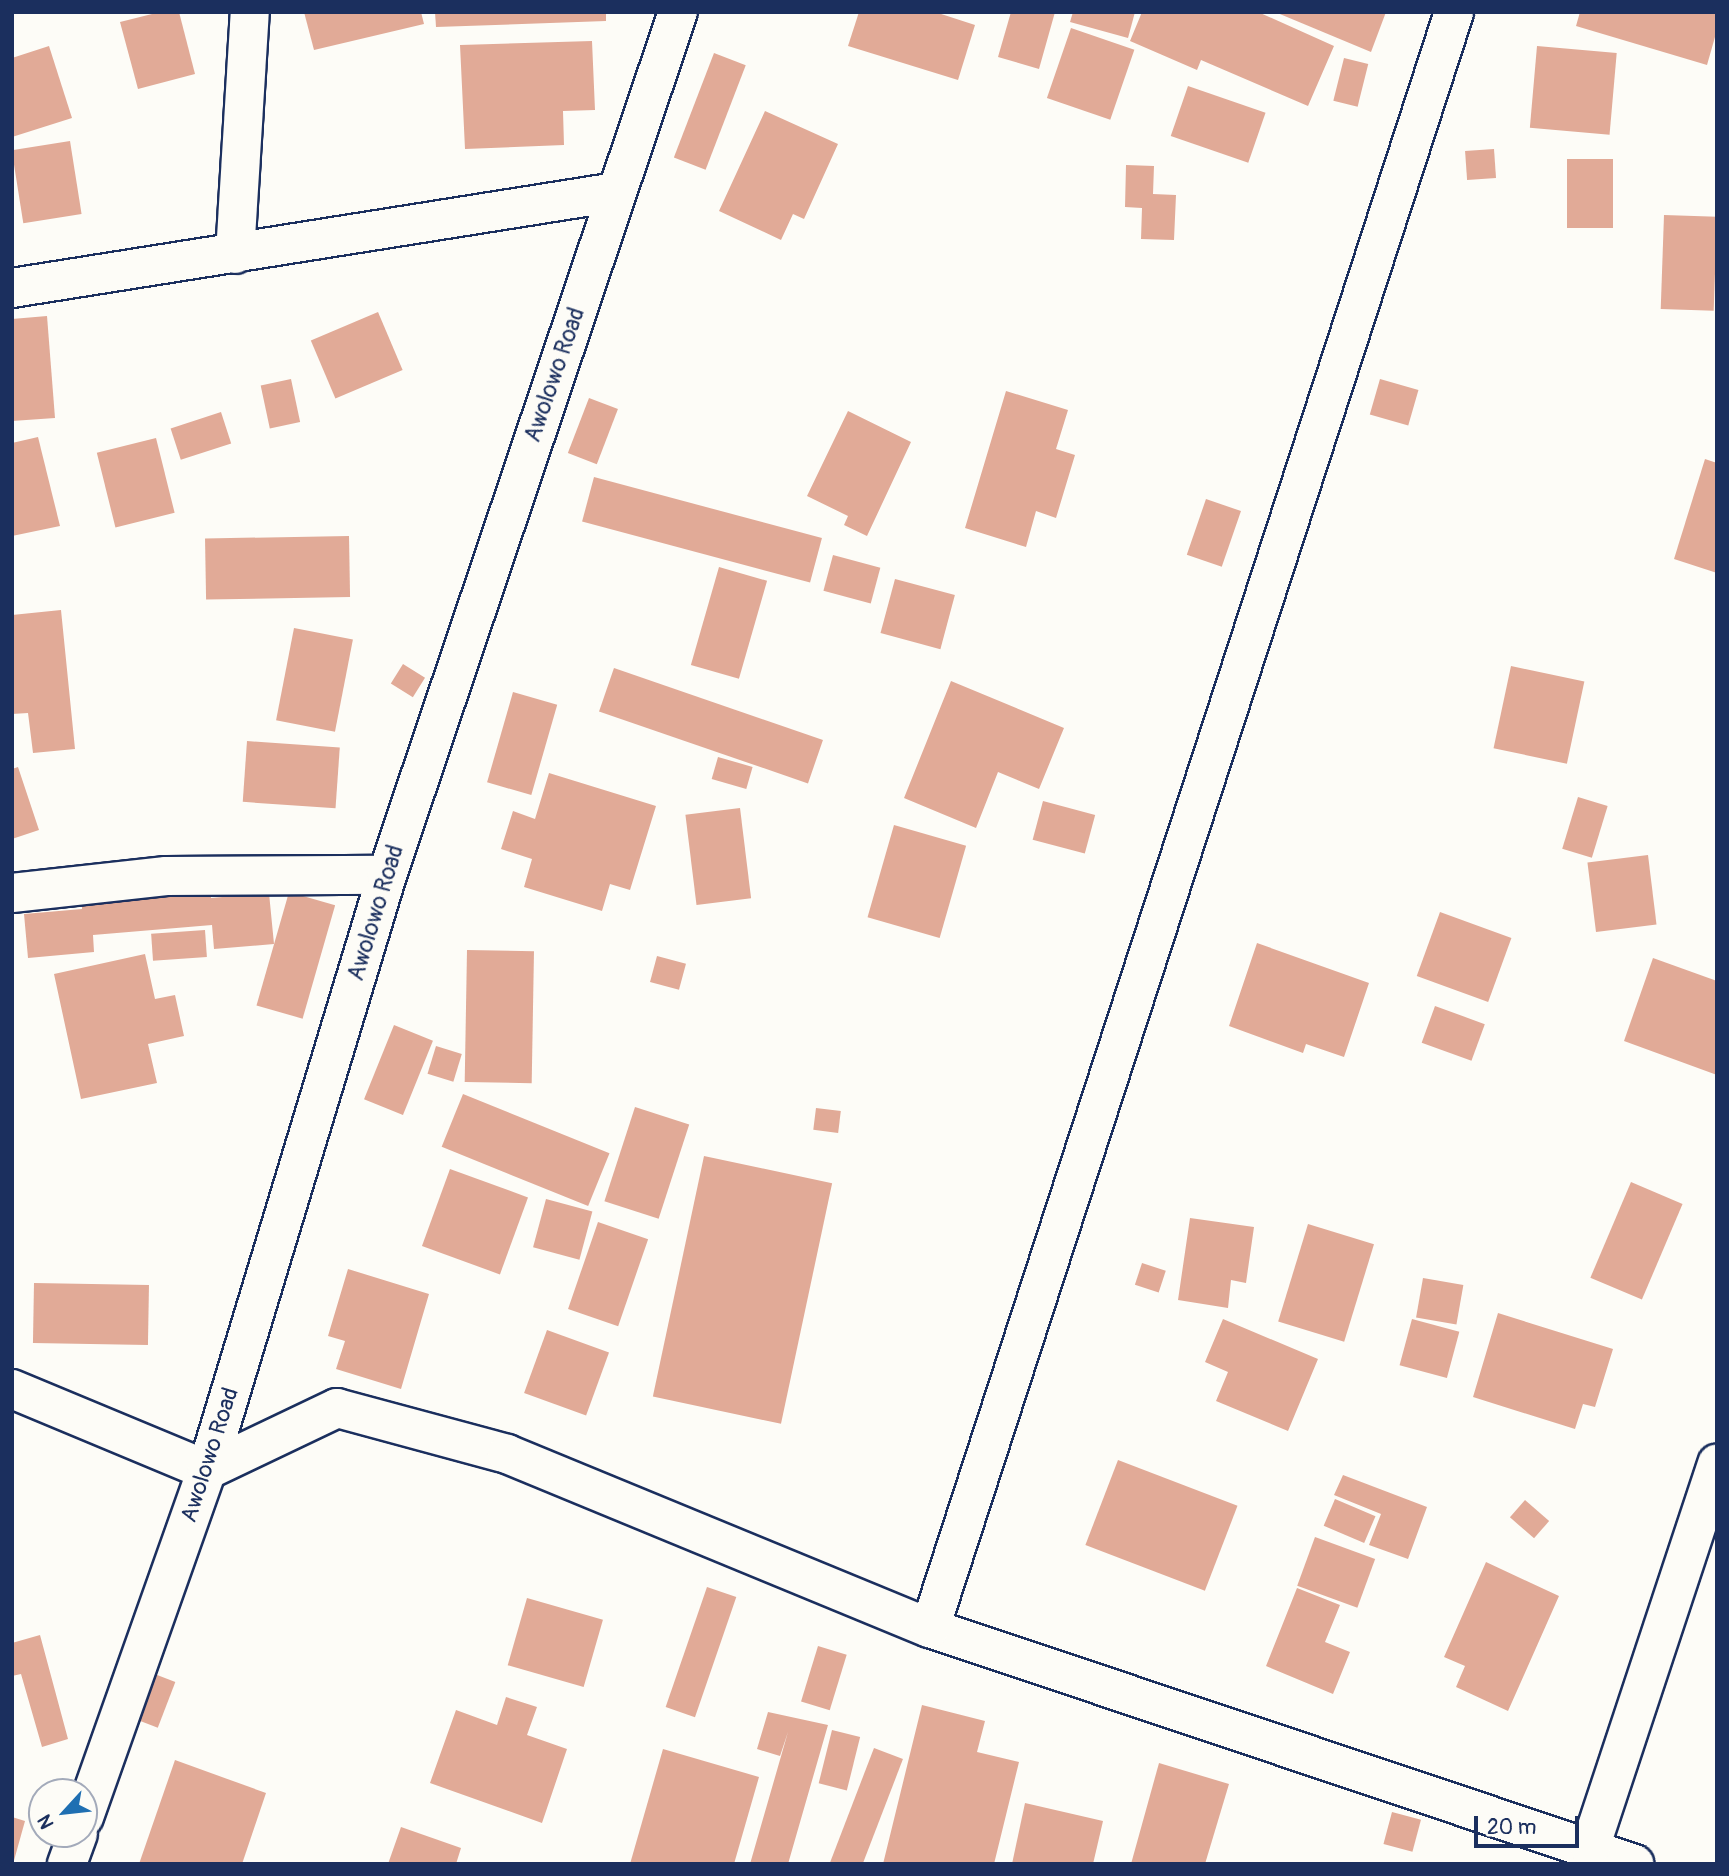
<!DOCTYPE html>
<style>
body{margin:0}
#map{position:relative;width:1729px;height:1876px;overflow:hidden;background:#fdfcf7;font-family:Pangolin,sans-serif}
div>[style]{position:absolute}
.building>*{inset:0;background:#e1aa97;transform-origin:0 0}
.roads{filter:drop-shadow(2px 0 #1b2f5e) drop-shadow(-2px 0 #1b2f5e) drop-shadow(0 2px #1b2f5e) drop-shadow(0 -2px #1b2f5e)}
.street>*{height:38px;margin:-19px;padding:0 19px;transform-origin:19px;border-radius:19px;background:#fdfcf7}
span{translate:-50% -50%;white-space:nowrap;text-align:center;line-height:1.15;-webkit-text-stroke:5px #fdfcf7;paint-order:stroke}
.street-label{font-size:23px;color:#1b2f5e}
.frame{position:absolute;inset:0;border:14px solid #1b2f5e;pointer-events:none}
.north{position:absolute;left:28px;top:1778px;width:70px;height:70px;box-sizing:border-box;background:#fdfcf7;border:2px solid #a3aaba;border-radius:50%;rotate:243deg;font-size:19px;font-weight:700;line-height:28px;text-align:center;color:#1b2f5e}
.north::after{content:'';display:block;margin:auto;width:24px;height:32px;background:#1f6fb2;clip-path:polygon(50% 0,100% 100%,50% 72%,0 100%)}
.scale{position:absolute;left:1474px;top:1816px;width:105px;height:32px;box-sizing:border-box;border:4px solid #1b2f5e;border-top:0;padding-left:9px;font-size:21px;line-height:24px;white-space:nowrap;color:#1b2f5e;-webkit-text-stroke:5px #fdfcf7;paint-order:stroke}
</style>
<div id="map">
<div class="building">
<i style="clip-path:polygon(160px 12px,179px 12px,195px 74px,138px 89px,120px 22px)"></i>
<i style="clip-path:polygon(304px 12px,421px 12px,424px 24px,314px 50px)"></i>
<i style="clip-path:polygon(435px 12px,606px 12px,606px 21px,436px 27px)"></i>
<i style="clip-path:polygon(859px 12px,935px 12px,975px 25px,958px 80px,848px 46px)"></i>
<i style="clip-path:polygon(1011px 12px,1055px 12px,1039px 69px,998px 57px)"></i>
<i style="clip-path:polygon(1073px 12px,1135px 12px,1128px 38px,1070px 22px)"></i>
<i style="clip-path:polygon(1142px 12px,1258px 12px,1334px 46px,1308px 106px,1201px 60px,1197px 70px,1130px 41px)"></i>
<i style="clip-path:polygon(1275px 12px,1386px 12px,1371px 52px)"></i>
<i style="clip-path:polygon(1580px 12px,1717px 12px,1717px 30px,1707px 65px,1576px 26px)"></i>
<i style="left:1071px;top:28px;width:67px;height:74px;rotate:19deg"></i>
<i style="clip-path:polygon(592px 41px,595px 110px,563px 111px,564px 145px,465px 149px,460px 45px)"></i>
<i style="clip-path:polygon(49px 46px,72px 118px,12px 137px,12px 58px)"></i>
<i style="left:1537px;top:46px;width:80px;height:82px;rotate:5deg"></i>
<i style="left:714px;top:53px;width:34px;height:112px;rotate:21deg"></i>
<i style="left:1344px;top:58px;width:25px;height:44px;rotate:14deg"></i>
<i style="left:1188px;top:86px;width:82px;height:53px;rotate:19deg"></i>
<i style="clip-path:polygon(765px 111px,838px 144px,804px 219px,793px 214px,781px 240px,719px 211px)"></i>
<i style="left:70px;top:141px;width:74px;height:59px;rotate:81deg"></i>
<i style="left:1494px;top:149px;width:29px;height:29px;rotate:86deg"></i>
<i style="left:1567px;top:159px;width:46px;height:69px"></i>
<i style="clip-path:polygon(1126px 165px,1154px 166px,1153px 194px,1176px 195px,1174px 240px,1141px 239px,1142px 208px,1125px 207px)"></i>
<i style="left:1664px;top:215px;width:53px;height:94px;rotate:2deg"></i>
<i style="left:378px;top:312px;width:63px;height:73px;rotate:67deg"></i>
<i style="clip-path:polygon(47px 316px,55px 418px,12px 421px,12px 319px)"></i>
<i style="left:291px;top:379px;width:44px;height:31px;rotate:78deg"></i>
<i style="left:1380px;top:379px;width:40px;height:37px;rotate:16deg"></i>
<i style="clip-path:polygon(1006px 391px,1068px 410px,1056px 449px,1075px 455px,1056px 518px,1036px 511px,1026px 547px,965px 528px)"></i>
<i style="left:589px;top:398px;width:31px;height:59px;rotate:21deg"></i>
<i style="clip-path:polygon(848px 411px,911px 442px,867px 536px,844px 525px,848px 516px,807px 496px)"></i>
<i style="left:221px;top:412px;width:33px;height:53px;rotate:72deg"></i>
<i style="clip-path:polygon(38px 437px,60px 526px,12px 536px,12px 443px)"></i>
<i style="left:156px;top:438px;width:77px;height:61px;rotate:76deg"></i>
<i style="clip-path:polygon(1705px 459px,1717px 463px,1717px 573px,1674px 559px)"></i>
<i style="left:594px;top:477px;width:236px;height:46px;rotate:15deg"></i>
<i style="left:1206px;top:499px;width:37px;height:59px;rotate:19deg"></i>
<i style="left:349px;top:536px;width:61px;height:144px;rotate:89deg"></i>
<i style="left:833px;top:555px;width:49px;height:37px;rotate:15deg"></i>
<i style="left:719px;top:567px;width:50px;height:102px;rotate:16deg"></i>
<i style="left:895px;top:579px;width:62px;height:56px;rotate:15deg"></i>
<i style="clip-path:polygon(61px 610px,75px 749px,33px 753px,28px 713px,12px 714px,12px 615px)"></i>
<i style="left:294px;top:628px;width:60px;height:94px;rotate:11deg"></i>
<i style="left:403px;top:664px;width:26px;height:23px;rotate:32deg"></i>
<i style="left:1511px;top:666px;width:75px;height:84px;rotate:12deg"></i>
<i style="left:614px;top:668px;width:221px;height:46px;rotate:19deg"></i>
<i style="clip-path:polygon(951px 681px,1064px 728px,1039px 789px,998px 772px,976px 828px,904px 798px)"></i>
<i style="left:513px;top:692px;width:46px;height:94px;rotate:16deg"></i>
<i style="left:247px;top:741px;width:93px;height:61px;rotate:4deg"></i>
<i style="left:718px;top:757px;width:36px;height:23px;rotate:16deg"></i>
<i style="clip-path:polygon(18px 767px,39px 830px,12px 839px,12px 769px)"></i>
<i style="clip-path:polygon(549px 773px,656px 806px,630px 890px,610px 884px,602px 911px,524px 887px,532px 859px,501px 849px,513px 811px,535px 819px)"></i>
<i style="left:1578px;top:797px;width:31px;height:54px;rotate:17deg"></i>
<i style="left:1043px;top:801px;width:54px;height:40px;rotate:15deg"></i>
<i style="left:740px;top:808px;width:91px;height:55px;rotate:83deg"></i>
<i style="left:894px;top:825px;width:75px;height:96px;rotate:16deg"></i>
<i style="left:1648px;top:855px;width:70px;height:61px;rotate:83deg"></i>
<i style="left:289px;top:892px;width:48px;height:118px;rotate:16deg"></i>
<i style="clip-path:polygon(211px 893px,211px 898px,269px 893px,274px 944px,214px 949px,212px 925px,93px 935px,94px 952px,28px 958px,24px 914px,82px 909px,82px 904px)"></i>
<i style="left:1440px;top:912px;width:76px;height:68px;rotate:20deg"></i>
<i style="left:205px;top:930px;width:27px;height:54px;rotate:86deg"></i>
<i style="clip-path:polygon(1257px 943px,1369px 983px,1344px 1057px,1306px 1044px,1303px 1053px,1229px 1026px)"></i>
<i style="left:467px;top:950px;width:67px;height:132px;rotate:1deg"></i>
<i style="clip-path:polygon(145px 954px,155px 999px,175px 995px,184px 1036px,148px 1044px,157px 1083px,81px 1099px,54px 974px)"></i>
<i style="left:657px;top:956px;width:30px;height:27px;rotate:15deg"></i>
<i style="clip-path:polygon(1653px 958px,1717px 981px,1717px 1075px,1624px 1041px)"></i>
<i style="left:1435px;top:1006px;width:53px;height:39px;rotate:20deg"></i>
<i style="left:394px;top:1025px;width:42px;height:80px;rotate:22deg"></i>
<i style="left:436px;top:1046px;width:27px;height:29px;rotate:17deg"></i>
<i style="left:463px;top:1094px;width:158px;height:57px;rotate:22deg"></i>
<i style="left:635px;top:1107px;width:57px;height:99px;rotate:18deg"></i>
<i style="left:816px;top:1108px;width:25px;height:22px;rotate:7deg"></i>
<i style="left:704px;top:1156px;width:131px;height:246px;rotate:12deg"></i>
<i style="left:450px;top:1169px;width:83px;height:82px;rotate:20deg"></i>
<i style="left:1631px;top:1182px;width:56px;height:104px;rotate:23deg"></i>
<i style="left:546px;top:1199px;width:48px;height:50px;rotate:15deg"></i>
<i style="clip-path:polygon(1190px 1218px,1254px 1227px,1246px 1283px,1231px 1280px,1228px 1308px,1178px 1300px)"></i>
<i style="left:598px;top:1222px;width:53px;height:92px;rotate:19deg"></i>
<i style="left:1308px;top:1224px;width:69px;height:102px;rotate:17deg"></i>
<i style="left:1142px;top:1263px;width:25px;height:23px;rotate:18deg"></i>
<i style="clip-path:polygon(348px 1269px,429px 1294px,401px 1389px,336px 1369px,345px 1341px,328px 1336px)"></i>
<i style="left:1423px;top:1278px;width:41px;height:40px;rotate:10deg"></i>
<i style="left:34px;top:1283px;width:115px;height:60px;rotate:1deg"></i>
<i style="clip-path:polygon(1498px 1313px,1613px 1349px,1595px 1407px,1583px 1404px,1575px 1429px,1473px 1397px)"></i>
<i style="clip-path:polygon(1223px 1319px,1318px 1359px,1288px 1431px,1216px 1401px,1228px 1372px,1205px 1362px)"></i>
<i style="left:1412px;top:1319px;width:49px;height:48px;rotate:15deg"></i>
<i style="left:547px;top:1330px;width:66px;height:67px;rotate:20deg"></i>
<i style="left:1118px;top:1460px;width:128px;height:91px;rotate:21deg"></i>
<i style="clip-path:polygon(1343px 1475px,1427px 1507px,1408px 1559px,1369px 1545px,1381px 1514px,1334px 1495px)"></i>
<i style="left:1335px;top:1499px;width:44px;height:29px;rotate:23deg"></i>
<i style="left:1525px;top:1500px;width:32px;height:23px;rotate:41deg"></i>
<i style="left:1315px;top:1537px;width:64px;height:52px;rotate:20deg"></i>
<i style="clip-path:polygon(1486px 1562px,1559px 1596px,1508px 1711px,1456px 1687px,1465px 1666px,1444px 1657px)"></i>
<i style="left:707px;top:1587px;width:31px;height:127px;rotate:19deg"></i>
<i style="clip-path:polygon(1297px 1588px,1340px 1605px,1325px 1642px,1350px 1652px,1333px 1694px,1266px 1666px)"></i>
<i style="left:527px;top:1598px;width:79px;height:70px;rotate:16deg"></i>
<i style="clip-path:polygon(40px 1635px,68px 1739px,42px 1747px,21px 1674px,12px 1676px,12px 1643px)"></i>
<i style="left:818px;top:1646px;width:30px;height:58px;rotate:17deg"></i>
<i style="left:152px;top:1673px;width:25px;height:49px;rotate:21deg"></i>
<i style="clip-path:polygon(506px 1697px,537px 1707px,527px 1735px,567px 1749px,542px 1823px,430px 1783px,456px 1710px,497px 1725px)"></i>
<i style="clip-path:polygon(922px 1705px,985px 1721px,977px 1752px,1019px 1762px,994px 1864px,883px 1864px)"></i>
<i style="clip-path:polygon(768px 1712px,828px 1725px,788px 1864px,750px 1864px,788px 1732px,780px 1756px,757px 1749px)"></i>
<i style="left:832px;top:1730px;width:29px;height:55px;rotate:14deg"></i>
<i style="left:874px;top:1748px;width:31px;height:124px;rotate:21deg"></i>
<i style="clip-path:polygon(663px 1749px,759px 1777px,734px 1864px,630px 1864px)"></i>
<i style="clip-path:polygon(175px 1760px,266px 1793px,242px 1864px,139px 1864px)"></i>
<i style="clip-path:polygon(1159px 1763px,1229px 1784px,1205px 1864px,1131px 1864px)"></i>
<i style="clip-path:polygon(1025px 1803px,1103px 1821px,1093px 1864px,1012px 1864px)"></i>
<i style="left:1392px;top:1812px;width:30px;height:33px;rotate:15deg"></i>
<i style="clip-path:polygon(12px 1817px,25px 1821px,13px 1864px,12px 1864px)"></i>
<i style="clip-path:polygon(401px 1827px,461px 1848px,456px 1864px,388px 1864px)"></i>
</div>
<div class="roads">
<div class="street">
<i style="left:235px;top:254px;width:242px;rotate:-86.5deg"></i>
<i style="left:12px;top:288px;width:612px;rotate:-9.03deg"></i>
<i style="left:12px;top:893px;width:155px;rotate:-6.3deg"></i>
<i style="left:166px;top:876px;width:221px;rotate:-0.3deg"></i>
<i style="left:12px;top:1389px;width:211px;rotate:22.6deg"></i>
<i style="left:207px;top:1470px;width:144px;rotate:-25.5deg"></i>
<i style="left:337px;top:1408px;width:176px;rotate:15.1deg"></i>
<i style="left:507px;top:1454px;width:457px;rotate:22.4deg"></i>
<i style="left:930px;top:1628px;width:743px;rotate:18.53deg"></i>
<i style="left:930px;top:1628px;width:1699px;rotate:-72.03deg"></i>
<i style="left:84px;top:1817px;width:368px;rotate:-70.5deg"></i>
<i style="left:207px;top:1470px;width:622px;rotate:-73.17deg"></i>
<i style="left:387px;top:875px;width:911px;rotate:-71.37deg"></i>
<i style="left:1590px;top:1848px;width:405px;rotate:-71.7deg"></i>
<i style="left:67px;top:1864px;width:32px;rotate:-70deg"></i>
</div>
</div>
<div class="street-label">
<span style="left:555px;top:375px;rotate:-71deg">Awolowo Road</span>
<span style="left:376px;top:913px;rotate:-73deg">Awolowo Road</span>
<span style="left:210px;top:1455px;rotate:-72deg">Awolowo Road</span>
</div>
<div class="frame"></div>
<div class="north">N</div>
<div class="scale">20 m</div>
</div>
